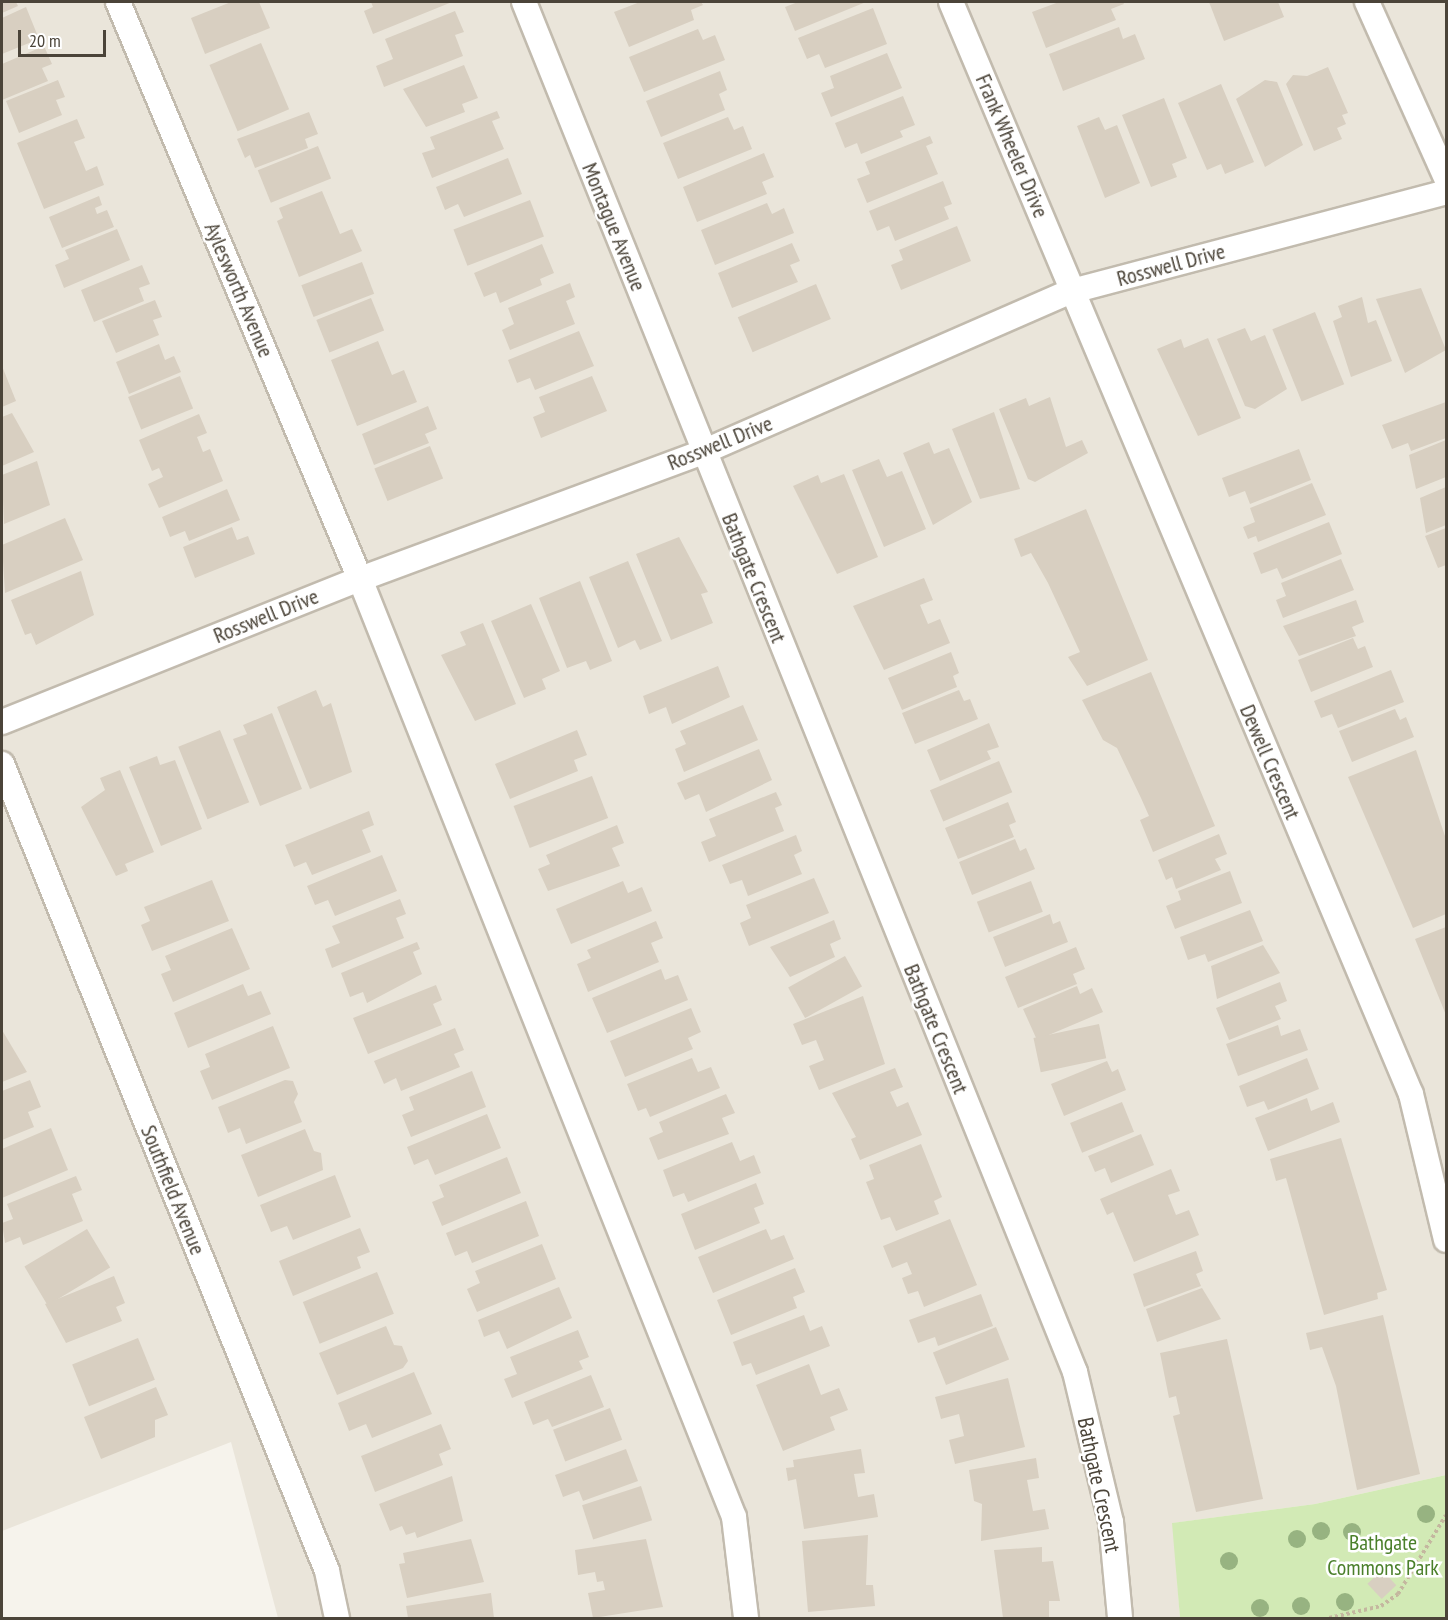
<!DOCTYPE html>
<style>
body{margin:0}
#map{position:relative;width:1448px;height:1620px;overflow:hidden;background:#f6f3ec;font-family:"PT Sans Narrow",sans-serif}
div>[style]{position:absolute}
.residential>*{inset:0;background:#eae5da}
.green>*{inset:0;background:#d2eab5}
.building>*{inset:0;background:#d8cfc1;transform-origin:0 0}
.path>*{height:4px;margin-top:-2px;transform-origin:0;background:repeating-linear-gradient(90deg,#c4b79f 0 3px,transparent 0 6px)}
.roads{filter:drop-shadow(2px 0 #c2bbae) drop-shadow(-2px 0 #c2bbae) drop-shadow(0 2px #c2bbae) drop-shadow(0 -2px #c2bbae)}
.minor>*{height:24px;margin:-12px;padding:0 12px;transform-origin:12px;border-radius:12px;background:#fff}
.trees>*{width:18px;height:18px;margin:-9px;border-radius:50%;background:#97b381}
span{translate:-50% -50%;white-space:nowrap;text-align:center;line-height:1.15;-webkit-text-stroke:5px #fff;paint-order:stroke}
.street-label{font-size:22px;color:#4b4439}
.park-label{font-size:22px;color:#4a7f2a}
.frame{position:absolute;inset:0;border:3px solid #4b4439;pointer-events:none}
.scale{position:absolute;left:18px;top:30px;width:88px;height:27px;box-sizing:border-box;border:3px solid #4b4439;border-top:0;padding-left:8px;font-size:18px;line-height:21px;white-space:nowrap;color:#4b4439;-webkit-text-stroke:4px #fff;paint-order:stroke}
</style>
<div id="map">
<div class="residential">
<i style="clip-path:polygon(2px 2px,1446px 2px,1446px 1475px,1315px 1504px,1173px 1523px,1180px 1618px,278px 1618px,231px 1442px,2px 1531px)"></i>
</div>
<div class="green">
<i style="clip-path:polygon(1446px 1475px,1446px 1618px,1180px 1618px,1172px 1523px,1315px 1504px)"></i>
</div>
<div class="building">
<i style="clip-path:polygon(2px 2px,16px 2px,18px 6px,2px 13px)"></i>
<i style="clip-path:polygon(231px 2px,259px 2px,270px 28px,205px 54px,191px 18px)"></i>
<i style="clip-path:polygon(371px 2px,452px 2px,373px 34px,364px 11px,373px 7px)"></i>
<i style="clip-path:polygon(640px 2px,701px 2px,703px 5px,691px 10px,694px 20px,629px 47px,614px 12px)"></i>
<i style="clip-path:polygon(798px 2px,866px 2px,795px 31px,785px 7px)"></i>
<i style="clip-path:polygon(1059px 2px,1123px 2px,1124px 4px,1111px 9px,1116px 20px,1046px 48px,1032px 12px)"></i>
<i style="clip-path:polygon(1209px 2px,1278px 2px,1284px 17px,1224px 41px)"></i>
<i style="clip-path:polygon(26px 7px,39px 39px,2px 54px,2px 18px)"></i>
<i style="clip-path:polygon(873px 8px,887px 44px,825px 68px,819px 54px,807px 59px,798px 38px)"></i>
<i style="clip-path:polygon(455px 11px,464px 32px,455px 35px,463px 56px,384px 87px,376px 66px,393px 59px,385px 39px)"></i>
<i style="clip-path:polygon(1119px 27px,1123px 39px,1135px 34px,1145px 59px,1063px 91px,1049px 54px)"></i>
<i style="clip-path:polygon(698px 29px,703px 40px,715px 35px,725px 60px,644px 92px,629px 57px)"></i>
<i style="left:261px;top:43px;width:72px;height:56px;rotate:67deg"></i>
<i style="clip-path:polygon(44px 46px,52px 64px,42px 68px,48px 81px,2px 100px,2px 64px)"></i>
<i style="clip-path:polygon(887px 53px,902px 88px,831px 117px,821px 93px,834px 88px,830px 76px)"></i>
<i style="clip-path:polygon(464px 65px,478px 98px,462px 104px,465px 112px,426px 127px,403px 89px)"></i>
<i style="clip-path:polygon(1328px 67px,1348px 113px,1342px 115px,1346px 124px,1337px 128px,1342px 139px,1314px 151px,1286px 84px,1293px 75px,1307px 76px)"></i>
<i style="clip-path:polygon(720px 71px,727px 90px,719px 94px,725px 110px,661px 137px,646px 101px)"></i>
<i style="clip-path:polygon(58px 80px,65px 97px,56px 100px,62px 115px,19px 133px,6px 101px)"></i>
<i style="clip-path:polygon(1265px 80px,1277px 82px,1303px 145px,1265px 167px,1236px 99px)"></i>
<i style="clip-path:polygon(1221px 84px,1254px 162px,1225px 174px,1221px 164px,1207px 170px,1178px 103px)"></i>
<i style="clip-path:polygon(903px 96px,915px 125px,900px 131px,903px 137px,861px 154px,857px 143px,845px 148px,835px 123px)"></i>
<i style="clip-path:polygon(1164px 98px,1187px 158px,1172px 164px,1177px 177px,1151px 187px,1122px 115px)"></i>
<i style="clip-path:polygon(497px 111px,500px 118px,492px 121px,504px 149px,432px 178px,422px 153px,435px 149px,430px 137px)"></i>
<i style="clip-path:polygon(309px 112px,318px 134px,305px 139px,308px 148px,255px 168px,250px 155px,245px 158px,237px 139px)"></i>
<i style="clip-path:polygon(728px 117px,734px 130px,743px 126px,752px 149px,678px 179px,663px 143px)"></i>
<i style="clip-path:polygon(1099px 117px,1105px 130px,1117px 125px,1140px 183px,1105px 198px,1077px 126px)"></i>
<i style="clip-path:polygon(77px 119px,85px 138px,74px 142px,86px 171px,97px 166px,104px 185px,44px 209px,17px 143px)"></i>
<i style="clip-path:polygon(930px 136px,933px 143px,926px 146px,938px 174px,867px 203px,857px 179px,870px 174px,865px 162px)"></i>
<i style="left:318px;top:146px;width:35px;height:65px;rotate:68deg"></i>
<i style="clip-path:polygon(764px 153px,774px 177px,762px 182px,767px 194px,697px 222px,683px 187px)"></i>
<i style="clip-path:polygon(508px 158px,522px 194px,464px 217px,458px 204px,445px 210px,436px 187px)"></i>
<i style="clip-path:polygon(943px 181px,952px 204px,944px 207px,949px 219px,895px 241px,889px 226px,877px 231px,869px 211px)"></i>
<i style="clip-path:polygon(322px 191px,340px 234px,352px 229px,362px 251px,299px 277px,277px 221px,283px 218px,279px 208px)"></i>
<i style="clip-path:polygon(99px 196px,102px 205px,95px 208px,97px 214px,107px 210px,114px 227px,62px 248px,49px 217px)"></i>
<i style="left:530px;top:200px;width:39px;height:82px;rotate:69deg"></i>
<i style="clip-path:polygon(767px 203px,772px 214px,784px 208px,794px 233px,715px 265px,701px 230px)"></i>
<i style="clip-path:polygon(957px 226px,971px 261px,901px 290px,891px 265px,903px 260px,899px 250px)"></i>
<i style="clip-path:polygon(117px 229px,130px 260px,64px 288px,55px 265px,69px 259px,65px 250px)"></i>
<i style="clip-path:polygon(792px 243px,800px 261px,790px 265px,798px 282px,732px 308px,718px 273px)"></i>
<i style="clip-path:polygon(542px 244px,554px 273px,540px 279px,542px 285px,500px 303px,496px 292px,484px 297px,474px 273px)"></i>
<i style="left:362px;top:262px;width:34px;height:65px;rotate:69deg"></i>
<i style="clip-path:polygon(142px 265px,150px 284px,139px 288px,144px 301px,94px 322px,81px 290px)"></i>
<i style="clip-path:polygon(570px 283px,575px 297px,566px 301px,575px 324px,510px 350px,502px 330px,514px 324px,508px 308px)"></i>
<i style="left:816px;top:284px;width:38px;height:85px;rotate:67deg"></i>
<i style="clip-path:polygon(1421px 288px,1446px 350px,1405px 373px,1376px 299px)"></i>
<i style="clip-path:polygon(1362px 297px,1368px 323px,1376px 320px,1392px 361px,1351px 377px,1333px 321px,1342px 317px,1338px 306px)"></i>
<i style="left:371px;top:298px;width:35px;height:59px;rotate:68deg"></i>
<i style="clip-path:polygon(155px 300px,162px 317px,153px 320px,159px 335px,116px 353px,102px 321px)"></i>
<i style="left:1315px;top:312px;width:78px;height:46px;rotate:68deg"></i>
<i style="clip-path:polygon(1245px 328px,1251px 341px,1265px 335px,1287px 389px,1255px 409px,1245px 406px,1217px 339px)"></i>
<i style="clip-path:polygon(579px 331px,594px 366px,535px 390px,530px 378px,517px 383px,508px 360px)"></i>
<i style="clip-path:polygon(1208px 338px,1241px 418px,1198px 436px,1157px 349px,1181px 339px,1184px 348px)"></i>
<i style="clip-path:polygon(378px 341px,392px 375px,404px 370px,417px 402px,357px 426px,331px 360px)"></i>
<i style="clip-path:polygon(159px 344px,165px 360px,174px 356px,181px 372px,129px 394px,116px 362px)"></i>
<i style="clip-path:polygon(2px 366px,16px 401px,2px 407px)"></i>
<i style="left:180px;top:376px;width:35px;height:56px;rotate:68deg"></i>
<i style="clip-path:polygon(592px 376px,607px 411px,541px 438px,533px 417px,545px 412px,539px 397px)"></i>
<i style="clip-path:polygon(1050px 397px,1066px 447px,1082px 440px,1088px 453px,1035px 482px,1028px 479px,999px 409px,1026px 398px,1029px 406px)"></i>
<i style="clip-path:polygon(1446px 402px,1446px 438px,1411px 451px,1408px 443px,1392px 449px,1382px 425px)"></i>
<i style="clip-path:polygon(428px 406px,437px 429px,425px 434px,429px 443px,374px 465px,362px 434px)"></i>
<i style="clip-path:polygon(994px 412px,1020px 489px,980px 499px,952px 429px)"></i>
<i style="clip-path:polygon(12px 413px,34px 452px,2px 466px,2px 417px)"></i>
<i style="clip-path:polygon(199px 414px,207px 433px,197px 437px,203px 452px,210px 449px,223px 481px,159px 508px,148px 484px,163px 477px,159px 468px,152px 471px,139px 440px)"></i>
<i style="clip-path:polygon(1446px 440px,1446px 477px,1416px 489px,1409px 455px)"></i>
<i style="clip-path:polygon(929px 442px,934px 454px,949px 448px,972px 502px,933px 525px,903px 453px)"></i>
<i style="left:430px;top:446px;width:35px;height:60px;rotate:68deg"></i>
<i style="clip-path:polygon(1299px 449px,1311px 480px,1250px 504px,1245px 491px,1229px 497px,1222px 478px)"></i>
<i style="clip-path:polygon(879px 459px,887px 477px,902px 471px,926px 529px,884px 547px,852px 470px)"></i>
<i style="clip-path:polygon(37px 461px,50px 505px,4px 524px,2px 475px)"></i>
<i style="clip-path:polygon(844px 474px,878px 557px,837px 574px,793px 486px,818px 475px,821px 483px)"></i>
<i style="clip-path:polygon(1312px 483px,1326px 515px,1258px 542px,1256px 536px,1248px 539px,1243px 527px,1255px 522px,1250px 508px)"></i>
<i style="clip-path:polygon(1446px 487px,1446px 525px,1426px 533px,1420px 498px)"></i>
<i style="clip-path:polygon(227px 489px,240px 520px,189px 541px,185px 531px,170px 537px,162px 517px)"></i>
<i style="clip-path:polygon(1086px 509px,1148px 660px,1087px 686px,1068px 657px,1080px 652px,1048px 583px,1031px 553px,1021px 557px,1014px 539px)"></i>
<i style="clip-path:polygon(65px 518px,83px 560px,5px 593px,2px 545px)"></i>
<i style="clip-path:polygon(1329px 522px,1342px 554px,1282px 579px,1277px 568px,1261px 574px,1253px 553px)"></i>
<i style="clip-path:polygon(232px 527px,237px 540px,248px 536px,255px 554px,195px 578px,183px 547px)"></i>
<i style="clip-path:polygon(1446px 528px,1446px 565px,1438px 568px,1425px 536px)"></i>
<i style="clip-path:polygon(679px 537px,708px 592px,701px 594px,713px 623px,671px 640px,636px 554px)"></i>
<i style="clip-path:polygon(1341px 559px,1354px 590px,1283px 618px,1276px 600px,1286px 596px,1281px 583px)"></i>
<i style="clip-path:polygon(628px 561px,662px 641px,640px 650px,635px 640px,618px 648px,589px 577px)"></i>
<i style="clip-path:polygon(81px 571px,94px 615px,36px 645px,31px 633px,25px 635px,11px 600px)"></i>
<i style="clip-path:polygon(924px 578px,933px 600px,920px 605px,928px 624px,940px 619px,950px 643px,884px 670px,853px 606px)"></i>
<i style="clip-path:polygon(580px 581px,612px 661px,590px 670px,586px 661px,567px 668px,539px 598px)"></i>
<i style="clip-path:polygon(1356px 600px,1364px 622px,1352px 627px,1356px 636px,1299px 656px,1283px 626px)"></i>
<i style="clip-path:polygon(531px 604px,560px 671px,542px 679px,546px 689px,524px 698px,491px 621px)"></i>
<i style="clip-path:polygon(483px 623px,516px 704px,475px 721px,441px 655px,466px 645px,460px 632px)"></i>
<i style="clip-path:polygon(1353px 638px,1358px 649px,1365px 646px,1373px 667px,1311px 692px,1298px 660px)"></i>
<i style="clip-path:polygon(951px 652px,959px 673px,953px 676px,957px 687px,902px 710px,888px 678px)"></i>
<i style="clip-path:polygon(718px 666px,730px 697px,672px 724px,666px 707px,649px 714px,643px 696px)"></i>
<i style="clip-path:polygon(1391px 670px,1404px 702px,1338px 728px,1332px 714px,1321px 718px,1314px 701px)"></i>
<i style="clip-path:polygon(1151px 672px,1215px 826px,1153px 852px,1140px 820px,1149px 816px,1141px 798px,1117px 748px,1103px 740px,1082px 700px)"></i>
<i style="clip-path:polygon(316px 690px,323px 707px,331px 703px,352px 772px,310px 789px,277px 707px)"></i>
<i style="clip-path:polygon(959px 690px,964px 701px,970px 699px,978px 719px,915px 744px,902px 713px)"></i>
<i style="clip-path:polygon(743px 705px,758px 740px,684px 772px,675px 749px,686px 744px,680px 731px)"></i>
<i style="clip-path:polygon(1395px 709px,1400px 720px,1406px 717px,1414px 737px,1352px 762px,1339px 731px)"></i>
<i style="clip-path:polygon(272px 713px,302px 789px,260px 806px,233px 739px,247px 734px,243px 725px)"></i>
<i style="clip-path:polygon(989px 723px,999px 747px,987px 751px,991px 759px,940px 781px,927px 750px)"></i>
<i style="left:220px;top:730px;width:78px;height:45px;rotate:68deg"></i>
<i style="clip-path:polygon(577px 730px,587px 755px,574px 760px,578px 771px,510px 799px,495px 764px)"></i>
<i style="clip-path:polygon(759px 749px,772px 780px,706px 812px,699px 794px,685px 800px,677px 783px)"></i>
<i style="clip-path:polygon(1416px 750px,1446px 839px,1446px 914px,1413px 928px,1348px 777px)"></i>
<i style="clip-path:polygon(157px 756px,160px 765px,175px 760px,202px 829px,161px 846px,129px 767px)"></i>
<i style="left:999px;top:761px;width:34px;height:75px;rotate:67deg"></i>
<i style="clip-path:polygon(120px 770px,154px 852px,125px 864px,128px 871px,116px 876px,81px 807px,105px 790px,100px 778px)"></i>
<i style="left:592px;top:776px;width:45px;height:84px;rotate:69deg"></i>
<i style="clip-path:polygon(776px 792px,782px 805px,775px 808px,784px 831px,709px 862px,701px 842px,716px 836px,709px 819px)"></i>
<i style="clip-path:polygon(1008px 802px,1016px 822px,1009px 825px,1014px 837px,958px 859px,945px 828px)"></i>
<i style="clip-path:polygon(369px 811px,374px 825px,362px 830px,371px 852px,312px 875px,306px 862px,294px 867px,285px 845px)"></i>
<i style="clip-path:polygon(617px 825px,624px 843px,612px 848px,620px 866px,548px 891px,538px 869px,550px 864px,546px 855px)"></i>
<i style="clip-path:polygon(1219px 834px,1227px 854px,1215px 859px,1221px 870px,1176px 889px,1172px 877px,1166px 880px,1158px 860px)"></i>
<i style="clip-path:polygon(796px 835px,802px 851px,794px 855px,802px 874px,748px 896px,742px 880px,730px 884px,722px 865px)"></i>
<i style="clip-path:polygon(1015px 839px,1020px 851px,1026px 848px,1035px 869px,972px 895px,959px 862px)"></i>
<i style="clip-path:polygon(382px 855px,397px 891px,335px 916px,328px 900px,315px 905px,307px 886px)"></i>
<i style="clip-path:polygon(1230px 871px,1242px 903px,1175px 929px,1166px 906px,1181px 900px,1178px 891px)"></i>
<i style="clip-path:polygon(814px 878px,829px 913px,749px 946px,740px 923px,751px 918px,746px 905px)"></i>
<i style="clip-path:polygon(212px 880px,229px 921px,152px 951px,141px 925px,150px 921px,144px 907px)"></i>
<i style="clip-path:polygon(623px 881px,628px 893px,642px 887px,652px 911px,571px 944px,556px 909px)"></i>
<i style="left:1031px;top:881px;width:33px;height:58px;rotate:69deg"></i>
<i style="clip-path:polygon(400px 899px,406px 914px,396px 918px,404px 938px,332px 968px,325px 949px,340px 943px,332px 926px)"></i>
<i style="clip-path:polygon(1250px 910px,1263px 941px,1208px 962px,1205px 954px,1188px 960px,1180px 937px)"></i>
<i style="clip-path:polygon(1050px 914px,1053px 924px,1060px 921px,1068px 942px,1005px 967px,993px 937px)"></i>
<i style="clip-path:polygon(834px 920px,841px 939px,830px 944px,835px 957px,790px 977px,770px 947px)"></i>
<i style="clip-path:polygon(656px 921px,663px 938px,651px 943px,659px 962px,588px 992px,577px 964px,591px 958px,587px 950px)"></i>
<i style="clip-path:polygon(1446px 927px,1446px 1015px,1415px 939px)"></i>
<i style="clip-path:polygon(232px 928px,250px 969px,173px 1002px,161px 974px,171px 970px,165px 956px)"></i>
<i style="clip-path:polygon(417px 942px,420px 949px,413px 952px,422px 974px,367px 1003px,363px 992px,350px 997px,341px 973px)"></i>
<i style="clip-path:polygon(1263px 945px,1280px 973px,1217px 999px,1211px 966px)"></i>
<i style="clip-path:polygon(1076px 947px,1085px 969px,1073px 974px,1077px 984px,1018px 1008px,1005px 977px)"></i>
<i style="left:845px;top:956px;width:35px;height:65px;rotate:61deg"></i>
<i style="clip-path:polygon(661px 969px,665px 980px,678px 975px,688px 1000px,607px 1033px,592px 998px)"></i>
<i style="clip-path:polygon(1280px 982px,1287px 1001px,1275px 1006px,1281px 1019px,1229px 1040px,1216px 1008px)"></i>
<i style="clip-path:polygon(243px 984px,248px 996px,261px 991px,271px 1014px,188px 1048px,174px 1013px)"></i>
<i style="clip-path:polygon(436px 985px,442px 1000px,433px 1004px,442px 1025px,368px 1054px,353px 1018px)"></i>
<i style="clip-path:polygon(1077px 986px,1080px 994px,1092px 988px,1103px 1012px,1037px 1040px,1023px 1009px)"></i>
<i style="clip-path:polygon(863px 996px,885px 1064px,819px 1090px,809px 1066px,824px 1060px,816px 1040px,802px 1045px,793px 1024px)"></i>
<i style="clip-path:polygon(691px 1008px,701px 1032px,688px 1038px,693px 1049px,625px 1077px,610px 1041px)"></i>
<i style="left:1099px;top:1024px;width:35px;height:67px;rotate:78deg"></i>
<i style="clip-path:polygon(1278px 1025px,1281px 1036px,1300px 1029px,1308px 1050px,1238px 1076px,1226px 1044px)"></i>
<i style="clip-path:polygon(273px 1026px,290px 1068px,212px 1100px,200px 1071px,210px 1067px,205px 1054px)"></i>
<i style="clip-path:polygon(455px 1028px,464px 1050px,454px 1054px,460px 1067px,401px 1091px,396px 1078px,384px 1084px,374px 1061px)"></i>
<i style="clip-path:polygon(2px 1030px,27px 1072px,2px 1082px)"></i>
<i style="clip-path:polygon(692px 1058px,698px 1072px,711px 1067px,720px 1088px,650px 1117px,646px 1108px,638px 1111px,627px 1084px)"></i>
<i style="clip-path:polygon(1307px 1058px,1319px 1089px,1268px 1110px,1264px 1101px,1247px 1107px,1239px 1086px)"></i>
<i style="clip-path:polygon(1107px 1061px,1112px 1072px,1118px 1069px,1126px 1090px,1064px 1116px,1051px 1084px)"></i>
<i style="clip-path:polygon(895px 1068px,903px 1087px,890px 1092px,897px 1107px,908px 1102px,922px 1135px,860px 1160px,851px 1139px,856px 1137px,832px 1093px)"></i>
<i style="clip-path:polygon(472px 1071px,486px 1107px,411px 1137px,402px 1115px,414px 1110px,409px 1097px)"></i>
<i style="clip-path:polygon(30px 1080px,41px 1107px,28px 1112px,34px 1127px,2px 1140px,2px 1091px)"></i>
<i style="clip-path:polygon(285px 1080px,293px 1081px,298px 1094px,294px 1102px,302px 1122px,246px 1144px,240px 1128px,228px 1133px,218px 1107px)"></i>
<i style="clip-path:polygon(726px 1094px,735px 1113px,722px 1118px,729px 1134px,658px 1160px,649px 1138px,663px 1132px,659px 1122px)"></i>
<i style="clip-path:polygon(1307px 1098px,1311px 1111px,1333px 1102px,1340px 1122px,1268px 1151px,1255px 1118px)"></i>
<i style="left:1122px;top:1102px;width:32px;height:56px;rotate:68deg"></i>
<i style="clip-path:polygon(487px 1114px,501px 1148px,435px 1175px,428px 1159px,414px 1165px,407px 1147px)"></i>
<i style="clip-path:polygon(51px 1128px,68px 1170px,2px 1198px,2px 1149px)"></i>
<i style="clip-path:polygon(305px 1129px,314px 1151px,321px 1153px,323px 1170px,258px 1197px,241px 1155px)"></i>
<i style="clip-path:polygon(1141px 1134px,1154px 1165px,1111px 1183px,1105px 1168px,1095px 1172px,1088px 1156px)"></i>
<i style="clip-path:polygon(1341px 1138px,1387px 1290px,1377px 1293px,1378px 1299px,1324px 1315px,1286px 1178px,1276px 1181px,1270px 1159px)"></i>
<i style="clip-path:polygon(732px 1142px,740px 1161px,754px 1155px,761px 1173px,688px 1202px,684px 1193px,673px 1197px,663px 1170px)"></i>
<i style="clip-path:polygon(921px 1144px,942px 1197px,934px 1201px,939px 1214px,896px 1231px,890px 1217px,881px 1220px,866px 1182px,874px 1179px,869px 1165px)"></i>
<i style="clip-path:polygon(507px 1157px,521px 1193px,442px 1226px,432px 1202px,444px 1197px,439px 1185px)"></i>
<i style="clip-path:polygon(1171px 1169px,1180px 1191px,1168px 1195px,1176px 1215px,1189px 1210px,1199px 1235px,1134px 1262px,1113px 1212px,1107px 1215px,1100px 1199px)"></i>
<i style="clip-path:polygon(335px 1175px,351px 1217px,293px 1240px,287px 1226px,271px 1232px,260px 1205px)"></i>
<i style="clip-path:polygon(76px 1176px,82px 1190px,72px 1194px,83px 1221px,23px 1245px,20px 1237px,5px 1243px,2px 1223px,13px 1219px,7px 1204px)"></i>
<i style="clip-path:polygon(756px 1183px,764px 1204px,754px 1208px,760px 1223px,695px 1250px,681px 1214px)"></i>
<i style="clip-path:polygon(526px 1201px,539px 1236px,472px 1263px,467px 1251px,455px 1256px,446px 1233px)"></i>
<i style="clip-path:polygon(950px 1219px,977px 1285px,924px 1307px,918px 1291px,908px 1294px,902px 1278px,912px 1274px,907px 1262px,892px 1268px,883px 1246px)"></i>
<i style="clip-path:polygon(360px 1228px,370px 1252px,357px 1257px,361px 1268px,293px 1296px,279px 1261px)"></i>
<i style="left:87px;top:1229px;width:45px;height:73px;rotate:59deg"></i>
<i style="clip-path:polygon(766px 1229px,771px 1240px,784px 1235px,794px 1259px,713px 1293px,698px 1257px)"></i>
<i style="clip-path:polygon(542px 1244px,556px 1279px,477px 1312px,467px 1289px,480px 1283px,475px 1271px)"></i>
<i style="clip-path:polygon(1196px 1251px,1203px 1271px,1196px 1274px,1201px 1286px,1144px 1307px,1133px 1274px)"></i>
<i style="clip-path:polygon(795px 1268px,805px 1292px,793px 1297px,797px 1308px,731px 1335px,717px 1300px)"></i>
<i style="left:377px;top:1272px;width:45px;height:80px;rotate:68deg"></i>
<i style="clip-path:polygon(114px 1276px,125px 1303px,116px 1307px,122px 1321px,66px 1343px,45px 1304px)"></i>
<i style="clip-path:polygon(559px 1287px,572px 1318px,507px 1349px,499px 1331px,484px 1337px,478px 1320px)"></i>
<i style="clip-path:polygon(1202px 1288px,1221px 1319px,1157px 1342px,1146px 1309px)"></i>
<i style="clip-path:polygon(981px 1294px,993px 1326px,938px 1346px,935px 1337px,918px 1343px,909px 1320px)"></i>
<i style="clip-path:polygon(804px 1315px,810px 1331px,822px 1326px,830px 1346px,756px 1375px,751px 1363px,742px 1366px,733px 1342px)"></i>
<i style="clip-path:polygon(1383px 1315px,1420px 1474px,1357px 1490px,1336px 1386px,1322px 1347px,1310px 1350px,1306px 1333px)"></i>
<i style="clip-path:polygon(386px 1326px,394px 1345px,402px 1346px,408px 1361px,403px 1368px,337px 1395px,319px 1353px)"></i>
<i style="left:996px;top:1327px;width:35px;height:68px;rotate:68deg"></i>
<i style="clip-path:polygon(578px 1330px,589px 1357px,579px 1361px,583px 1369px,512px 1398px,504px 1379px,517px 1374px,510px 1357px)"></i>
<i style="left:138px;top:1338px;width:45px;height:71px;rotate:68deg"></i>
<i style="clip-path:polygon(1227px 1339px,1263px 1499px,1196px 1512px,1173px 1416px,1180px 1414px,1176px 1396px,1169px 1398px,1160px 1353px)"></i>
<i style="clip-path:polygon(809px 1364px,821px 1395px,839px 1388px,848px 1410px,830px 1417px,835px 1430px,783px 1451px,756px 1385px)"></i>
<i style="clip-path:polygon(414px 1372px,432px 1414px,372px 1438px,366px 1424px,349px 1431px,338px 1403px)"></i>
<i style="clip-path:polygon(591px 1375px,604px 1407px,552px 1427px,548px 1419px,533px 1425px,524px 1402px)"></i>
<i style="clip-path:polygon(1008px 1378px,1025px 1447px,955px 1464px,949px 1440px,964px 1436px,959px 1414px,941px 1419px,935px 1397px)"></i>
<i style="clip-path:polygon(156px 1387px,168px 1415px,155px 1420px,155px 1437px,101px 1459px,84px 1417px)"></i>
<i style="left:610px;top:1408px;width:34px;height:61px;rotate:69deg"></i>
<i style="clip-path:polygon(441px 1424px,451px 1449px,439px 1454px,443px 1465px,375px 1492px,361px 1456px)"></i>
<i style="clip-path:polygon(626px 1449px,638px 1481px,583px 1501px,579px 1491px,563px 1497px,555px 1475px)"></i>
<i style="clip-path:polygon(861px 1449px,865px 1473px,854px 1474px,858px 1497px,874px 1494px,878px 1517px,804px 1529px,796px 1479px,788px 1481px,786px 1468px,794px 1467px,793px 1460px)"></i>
<i style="clip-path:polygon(1036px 1458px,1039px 1478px,1027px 1480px,1030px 1496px,1033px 1511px,1045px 1509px,1049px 1529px,981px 1541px,982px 1504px,974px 1501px,969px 1470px)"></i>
<i style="clip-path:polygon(452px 1476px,463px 1521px,417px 1538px,415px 1532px,406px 1535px,402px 1526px,390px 1531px,379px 1504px)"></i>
<i style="left:641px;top:1486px;width:36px;height:62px;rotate:72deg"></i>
<i style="clip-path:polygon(868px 1535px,866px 1585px,873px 1585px,875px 1606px,808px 1612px,802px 1541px)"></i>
<i style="clip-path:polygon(471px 1539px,484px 1582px,407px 1598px,399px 1564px,405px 1563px,403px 1553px)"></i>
<i style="clip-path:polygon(646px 1539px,663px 1607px,593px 1618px,588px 1593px,605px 1590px,603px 1581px,597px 1582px,595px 1572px,578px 1575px,575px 1550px)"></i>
<i style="clip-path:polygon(1042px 1547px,1042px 1562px,1053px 1561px,1060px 1601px,1049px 1601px,1049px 1617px,1003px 1618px,994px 1550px)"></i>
<i style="left:1382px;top:1570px;width:21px;height:20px;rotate:47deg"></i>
<i style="clip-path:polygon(491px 1593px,494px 1618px,408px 1618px,406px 1606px)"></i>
</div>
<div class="path">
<i style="left:1329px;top:1618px;width:53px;rotate:-13deg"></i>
<i style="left:1381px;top:1606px;width:21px;rotate:-35deg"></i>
<i style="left:1398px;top:1594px;width:92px;rotate:-58.7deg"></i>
</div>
<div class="roads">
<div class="minor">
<i style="left:118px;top:2px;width:626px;rotate:67.25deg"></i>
<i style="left:360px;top:579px;width:1010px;rotate:68.26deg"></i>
<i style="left:734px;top:1517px;width:102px;rotate:83.2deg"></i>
<i style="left:524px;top:2px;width:1477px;rotate:68.09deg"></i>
<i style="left:1075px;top:1372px;width:154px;rotate:76.5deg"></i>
<i style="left:1111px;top:1522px;width:96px;rotate:84.6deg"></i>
<i style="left:951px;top:2px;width:1185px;rotate:67.16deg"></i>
<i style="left:1411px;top:1094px;width:150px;rotate:76.5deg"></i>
<i style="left:1367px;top:2px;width:193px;rotate:65.8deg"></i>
<i style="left:2px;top:722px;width:386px;rotate:-21.8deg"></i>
<i style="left:360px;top:579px;width:366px;rotate:-20.3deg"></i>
<i style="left:703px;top:452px;width:403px;rotate:-23.6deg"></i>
<i style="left:1072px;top:291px;width:387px;rotate:-14.8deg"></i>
<i style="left:2px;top:764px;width:870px;rotate:68.06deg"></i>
<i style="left:327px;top:1571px;width:48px;rotate:78deg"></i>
</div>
</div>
<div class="trees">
<i style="left:1426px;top:1514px"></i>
<i style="left:1321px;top:1531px"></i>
<i style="left:1352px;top:1532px"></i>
<i style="left:1297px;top:1539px"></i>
<i style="left:1229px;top:1561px"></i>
<i style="left:1345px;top:1602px"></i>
<i style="left:1301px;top:1606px"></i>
<i style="left:1260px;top:1608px"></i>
</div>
<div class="street-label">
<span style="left:1012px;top:146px;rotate:67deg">Frank Wheeler Drive</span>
<span style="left:614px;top:227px;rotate:68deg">Montague Avenue</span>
<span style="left:1171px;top:265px;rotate:-15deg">Rosswell Drive</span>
<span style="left:239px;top:290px;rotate:67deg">Aylesworth Avenue</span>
<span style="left:720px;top:443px;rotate:-22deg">Rosswell Drive</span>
<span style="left:754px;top:578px;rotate:68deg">Bathgate Crescent</span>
<span style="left:266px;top:616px;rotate:-22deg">Rosswell Drive</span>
<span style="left:1270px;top:762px;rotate:67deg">Dewell Crescent</span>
<span style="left:936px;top:1029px;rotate:68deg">Bathgate Crescent</span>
<span style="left:173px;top:1190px;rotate:68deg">Southfield Avenue</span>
<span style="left:1099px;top:1485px;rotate:78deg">Bathgate Crescent</span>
</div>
<div class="park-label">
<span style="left:1383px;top:1555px">Bathgate<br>Commons Park</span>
</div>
<div class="frame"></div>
<div class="scale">20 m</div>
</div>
